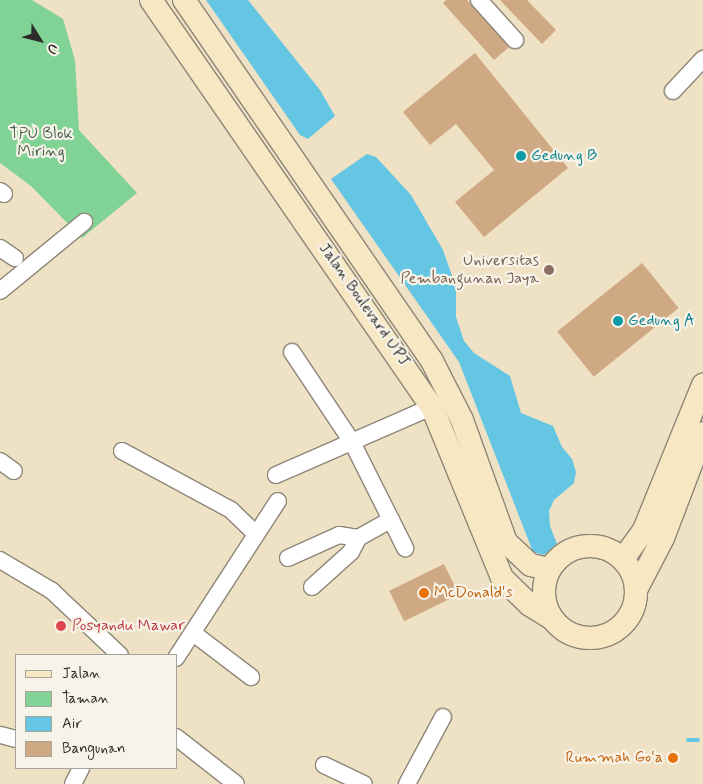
<!DOCTYPE html>
<style>
body{margin:0}
#map{position:relative;width:703px;height:784px;overflow:hidden;background:#efe1c4;font-family:Mynerve,sans-serif}
div>[style]{position:absolute}
.green>*{inset:0;background:#80d394}
.water>*{inset:0;background:#64c6e2}
.stream>*{height:4.5px;margin:-2.25px;padding:0 2.25px;transform-origin:2.25px;border-radius:2.25px;background:#64c6e2}
.building>*{inset:0;background:#cfa983;transform-origin:0 0}
.roads{filter:drop-shadow(1px 0 #8d8678) drop-shadow(-1px 0 #8d8678) drop-shadow(0 1px #8d8678) drop-shadow(0 -1px #8d8678)}
.street>*{height:16px;margin:-8px;padding:0 8px;transform-origin:8px;border-radius:8px;background:#fff}
.secondary>*{height:22px;margin:-11px;padding:0 11px;transform-origin:11px;border-radius:11px;background:#f7e8c3}
.secondary>.ring{margin:-11px;padding:0;box-sizing:content-box;background:none;border:22px solid #f7e8c3;border-radius:50%}
.dots>*{width:14px;height:14px;translate:-50% -50%;box-sizing:border-box;border:2px solid #f7f3e8;border-radius:50%}
span{translate:-50% -50%;white-space:nowrap;text-align:center;line-height:1.15;-webkit-text-stroke:4.5px #f7f3e8;paint-order:stroke}
.park-label{font-size:16px;color:#445d4a}
.culture-label{font-size:16px;color:#0d838f}
.left{translate:0 -50%;text-align:left}
.education-label{font-size:16px;color:#785e54}
.right{translate:-100% -50%;text-align:right}
.street-label{font-size:16px;color:#2b2b2b}
.food-label{font-size:16px;color:#c56008}
.health-label{font-size:16px;color:#be3a42}
.legend{position:absolute;left:15px;top:654px;width:162px;height:115px;box-sizing:border-box;background:#f7f3e8;border:1px solid #a5a39c;margin:0;padding:6px 9px;list-style:none;font-size:15px;color:#2b2b2b}
.legend li{display:flex;align-items:center;gap:10px;height:25px}
.legend b{width:25px;border:1px solid #a5a39c}
.north{position:absolute;left:15px;top:15px;width:50px;height:50px;-webkit-text-stroke:4px #f7f3e8;paint-order:stroke;rotate:126deg;font-size:14px;font-weight:700;line-height:20px;text-align:center;color:#2b2b2b}
.north::after{content:'';display:block;margin:auto;width:18px;height:22px;background:#2b2b2b;clip-path:polygon(50% 0,100% 100%,50% 72%,0 100%)}
</style>
<div id="map">
<div class="green">
<i style="clip-path:polygon(0 0,32px 0,63px 19px,75px 60px,79px 130px,137px 193px,82px 238px,31px 186px,0 163px)"></i>
</div>
<div class="water">
<i style="clip-path:polygon(206px 0,248px 0,320px 90px,335px 116px,308px 139px,300px 135px)"></i>
<i style="clip-path:polygon(367px 154px,376px 157px,411px 195px,443px 250px,456px 287px,456px 317px,464px 341px,474px 353px,510px 376px,521px 413px,553px 426px,562px 447px,572px 459px,576px 472px,574px 483px,554px 500px,549px 511px,550px 526px,557px 544px,544px 555px,533px 552px,459px 362px,331px 179px)"></i>
</div>
<div class="stream">
<i style="left:688px;top:740px;width:10px"></i>
</div>
<div class="building">
<i style="clip-path:polygon(446px 0,467px 0,509px 47px,494px 60px,443px 3px)"></i>
<i style="clip-path:polygon(500px 0,527px 0,556px 30px,542px 44px)"></i>
<i style="clip-path:polygon(475px 53px,568px 168px,484px 237px,455px 202px,494px 170px,456px 124px,430px 145px,403px 112px)"></i>
<i style="left:642px;top:263px;width:58px;height:109px;rotate:51deg"></i>
<i style="left:444px;top:564px;width:34px;height:61px;rotate:64deg"></i>
</div>
<div class="roads">
<div class="street">
<i style="left:479px;top:0;width:54px;rotate:48deg"></i>
<i style="left:673px;top:91px;width:44px;rotate:-46.8deg"></i>
<i style="left:0;top:191px;width:5px;rotate:37deg"></i>
<i style="left:0;top:248px;width:18px;rotate:34deg"></i>
<i style="left:0;top:291px;width:109px;rotate:-39.4deg"></i>
<i style="left:292px;top:352px;width:108px;rotate:56.3deg"></i>
<i style="left:352px;top:442px;width:119px;rotate:63.4deg"></i>
<i style="left:122px;top:451px;width:124px;rotate:28.4deg"></i>
<i style="left:231px;top:510px;width:35px;rotate:44deg"></i>
<i style="left:0;top:461px;width:17px;rotate:36deg"></i>
<i style="left:276px;top:475px;width:170px;rotate:-23.6deg"></i>
<i style="left:288px;top:558px;width:56px;rotate:-24.3deg"></i>
<i style="left:339px;top:535px;width:19px;rotate:9deg"></i>
<i style="left:0;top:560px;width:61px;rotate:30.8deg"></i>
<i style="left:52px;top:591px;width:93px;rotate:43.3deg"></i>
<i style="left:312px;top:587px;width:52px;rotate:-41.9deg"></i>
<i style="left:351px;top:552px;width:16px;rotate:-63deg"></i>
<i style="left:358px;top:538px;width:38px;rotate:-29deg"></i>
<i style="left:193px;top:633px;width:73px;rotate:37.2deg"></i>
<i style="left:176px;top:658px;width:187px;rotate:-57deg"></i>
<i style="left:1px;top:735px;width:16px;rotate:15deg"></i>
<i style="left:176px;top:737px;width:76px;rotate:38.1deg"></i>
<i style="left:324px;top:765px;width:44px;rotate:25.4deg"></i>
<i style="left:73px;top:784px;width:18px;rotate:-63deg"></i>
<i style="left:407px;top:784px;width:76px;rotate:-61.8deg"></i>
</div>
<div class="secondary">
<i style="left:151px;top:0;width:495px;rotate:55.4deg"></i>
<i style="left:432px;top:407px;width:185px;rotate:67.7deg"></i>
<i style="left:502px;top:578px;width:39px;rotate:44deg"></i>
<i style="left:530px;top:605px;width:26px;rotate:32deg"></i>
<i style="left:184px;top:0;width:438px;rotate:55.5deg"></i>
<i style="left:432px;top:361px;width:66px;rotate:63deg"></i>
<i style="left:462px;top:420px;width:130px;rotate:70.2deg"></i>
<i style="left:506px;top:542px;width:34px;rotate:43deg"></i>
<i style="left:531px;top:565px;width:18px;rotate:13deg"></i>
<i class="ring" style="left:544px;top:546px;width:70px;height:70px"></i>
<i style="left:623px;top:559px;width:36px;rotate:-54deg"></i>
<i style="left:644px;top:530px;width:157px;rotate:-67.9deg"></i>
<i style="left:636px;top:590px;width:59px;rotate:-62.6deg"></i>
<i style="left:663px;top:538px;width:112px;rotate:-69.1deg"></i>
</div>
</div>
<div class="dots">
<i style="left:521px;top:156px;background:#0f9aa8"></i>
<i style="left:549px;top:270px;background:#8d6e63"></i>
<i style="left:618px;top:321px;background:#0f9aa8"></i>
<i style="left:424px;top:593px;background:#e8710a"></i>
<i style="left:61px;top:626px;background:#e0444e"></i>
<i style="left:673px;top:758px;background:#e8710a"></i>
</div>
<div class="park-label">
<span style="left:41px;top:143px">TPU Blok<br>Miring</span>
</div>
<div class="culture-label">
<span class="left" style="left:531px;top:156px">Gedung B</span>
<span class="left" style="left:628px;top:321px">Gedung A</span>
</div>
<div class="education-label">
<span class="right" style="left:539px;top:270px">Universitas<br>Pembangunan Jaya</span>
</div>
<div class="street-label">
<span style="left:364px;top:305px;rotate:55deg">Jalan Boulevard UPJ</span>
</div>
<div class="food-label">
<span class="left" style="left:434px;top:593px">McDonald's</span>
<span class="right" style="left:663px;top:758px">Rummah Go'a</span>
</div>
<div class="health-label">
<span class="left" style="left:72px;top:626px">Posyandu Mawar</span>
</div>
<ul class="legend">
<li><b style="height:6px;background:#f7e8c3"></b>Jalan</li>
<li><b style="height:14px;background:#80d394"></b>Taman</li>
<li><b style="height:14px;background:#64c6e2"></b>Air</li>
<li><b style="height:14px;background:#cfa983"></b>Bangunan</li>
</ul>
<div class="north">U</div>
</div>
